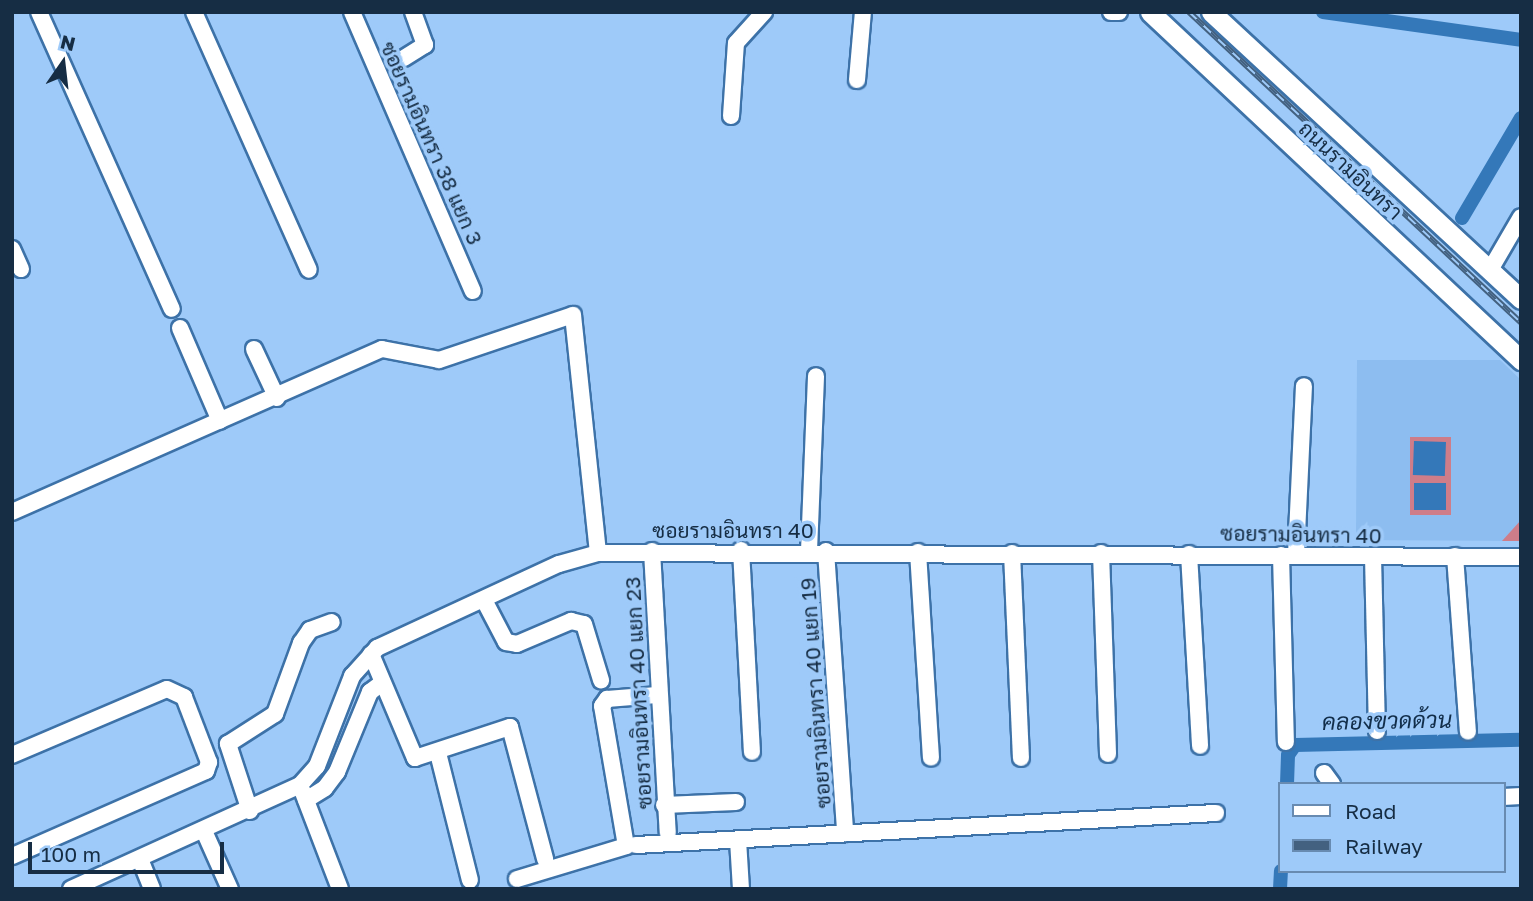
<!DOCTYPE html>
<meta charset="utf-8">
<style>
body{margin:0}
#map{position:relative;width:1533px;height:901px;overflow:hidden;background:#9ecaf9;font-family:"Golos Text",Sarabun,sans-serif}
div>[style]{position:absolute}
.built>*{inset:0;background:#8dbdf0}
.green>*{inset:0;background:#ce7d89;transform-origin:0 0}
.water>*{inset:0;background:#3478b9;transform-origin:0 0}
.canal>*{height:14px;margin:-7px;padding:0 7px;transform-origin:7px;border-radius:7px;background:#3478b9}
.roads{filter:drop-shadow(2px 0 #3d72a8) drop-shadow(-2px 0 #3d72a8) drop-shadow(0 2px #3d72a8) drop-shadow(0 -2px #3d72a8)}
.minor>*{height:16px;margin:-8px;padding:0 8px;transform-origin:8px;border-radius:8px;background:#fff}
.major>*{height:19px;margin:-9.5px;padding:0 9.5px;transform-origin:9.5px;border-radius:9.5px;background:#fff}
.rail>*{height:6px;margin-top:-3px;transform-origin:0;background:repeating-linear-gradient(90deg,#9ecaf9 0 10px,#436180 0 20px);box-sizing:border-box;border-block:2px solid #436180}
span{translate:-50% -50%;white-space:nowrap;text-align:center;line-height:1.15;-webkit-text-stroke:7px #9ecaf9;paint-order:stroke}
.street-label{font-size:21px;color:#162d44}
.water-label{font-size:23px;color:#122e4a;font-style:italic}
.frame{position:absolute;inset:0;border:14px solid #162d44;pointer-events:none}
.legend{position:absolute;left:1278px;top:782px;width:228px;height:91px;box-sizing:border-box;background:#9ecaf9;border:2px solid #688bb1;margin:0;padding:9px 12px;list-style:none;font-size:21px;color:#162d44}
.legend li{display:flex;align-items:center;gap:14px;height:35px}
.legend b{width:35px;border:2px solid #688bb1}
.north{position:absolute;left:28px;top:28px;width:70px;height:70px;-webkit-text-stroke:5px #9ecaf9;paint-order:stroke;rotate:14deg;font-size:19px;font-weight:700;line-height:28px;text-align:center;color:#162d44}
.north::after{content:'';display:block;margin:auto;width:24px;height:32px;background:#162d44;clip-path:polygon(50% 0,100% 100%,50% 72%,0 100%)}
.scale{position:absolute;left:28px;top:842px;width:196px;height:32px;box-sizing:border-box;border:4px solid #162d44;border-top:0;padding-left:9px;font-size:21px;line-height:24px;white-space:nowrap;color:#162d44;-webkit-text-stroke:5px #9ecaf9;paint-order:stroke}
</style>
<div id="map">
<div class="built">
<i style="clip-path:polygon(1357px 360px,1500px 360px,1521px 380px,1521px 541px,1356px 540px)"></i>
</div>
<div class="green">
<i style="left:1410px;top:437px;width:41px;height:78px"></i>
<i style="clip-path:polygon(1521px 520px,1521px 541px,1502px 541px)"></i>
</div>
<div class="water">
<i style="left:1414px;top:441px;width:32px;height:34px;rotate:2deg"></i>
<i style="left:1414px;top:483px;width:32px;height:27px"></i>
</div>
<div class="canal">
<i style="left:1323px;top:12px;width:200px;rotate:8deg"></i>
<i style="left:1462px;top:218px;width:116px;rotate:-59.5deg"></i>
<i style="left:1287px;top:784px;width:29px;rotate:-88deg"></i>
<i style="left:1288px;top:755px;width:12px;rotate:-55deg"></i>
<i style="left:1295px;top:745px;width:226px;rotate:-1.3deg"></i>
<i style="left:1280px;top:889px;width:18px;rotate:-87deg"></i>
</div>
<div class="roads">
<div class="minor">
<i style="left:39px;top:12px;width:325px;rotate:65.9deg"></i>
<i style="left:194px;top:12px;width:282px;rotate:66deg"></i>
<i style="left:352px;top:12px;width:304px;rotate:66.6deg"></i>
<i style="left:1111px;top:12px;width:8px"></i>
<i style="left:404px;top:58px;width:25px;rotate:-32deg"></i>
<i style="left:425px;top:45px;width:35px;rotate:-110deg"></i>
<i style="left:857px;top:80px;width:68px;rotate:-85deg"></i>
<i style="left:731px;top:116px;width:73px;rotate:-86.1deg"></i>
<i style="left:736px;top:43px;width:42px;rotate:-47.9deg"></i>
<i style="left:12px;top:249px;width:22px;rotate:66deg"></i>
<i style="left:1490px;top:270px;width:61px;rotate:-59.7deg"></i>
<i style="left:180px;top:328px;width:101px;rotate:66.7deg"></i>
<i style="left:254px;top:349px;width:54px;rotate:64.9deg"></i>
<i style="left:12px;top:512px;width:404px;rotate:-23.8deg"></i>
<i style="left:382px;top:349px;width:58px;rotate:10.9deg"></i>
<i style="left:439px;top:360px;width:141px;rotate:-18.6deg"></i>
<i style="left:573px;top:315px;width:239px;rotate:84deg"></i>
<i style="left:741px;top:550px;width:202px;rotate:86.9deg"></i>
<i style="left:652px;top:551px;width:282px;rotate:86.8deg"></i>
<i style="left:809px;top:551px;width:175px;rotate:-87.7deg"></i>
<i style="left:826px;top:551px;width:283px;rotate:86.1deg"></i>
<i style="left:918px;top:552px;width:206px;rotate:86.4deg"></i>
<i style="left:1012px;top:553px;width:205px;rotate:87.5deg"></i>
<i style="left:1101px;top:553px;width:201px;rotate:88deg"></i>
<i style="left:1189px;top:554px;width:192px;rotate:86.7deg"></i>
<i style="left:1281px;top:555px;width:187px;rotate:88.5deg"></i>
<i style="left:1296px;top:555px;width:169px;rotate:-87.3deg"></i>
<i style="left:1373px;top:556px;width:175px;rotate:88.7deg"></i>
<i style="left:1455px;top:556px;width:176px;rotate:85.8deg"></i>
<i style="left:484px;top:600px;width:47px;rotate:62.4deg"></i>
<i style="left:506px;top:642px;width:11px;rotate:10deg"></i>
<i style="left:517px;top:644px;width:59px;rotate:-23.1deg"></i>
<i style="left:571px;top:621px;width:13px;rotate:13deg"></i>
<i style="left:584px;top:624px;width:59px;rotate:73.1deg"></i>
<i style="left:371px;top:654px;width:113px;rotate:67.1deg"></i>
<i style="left:415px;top:758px;width:100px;rotate:-18.1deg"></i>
<i style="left:510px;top:727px;width:137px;rotate:75.1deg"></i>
<i style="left:438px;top:753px;width:131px;rotate:75.9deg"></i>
<i style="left:12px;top:755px;width:168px;rotate:-23.1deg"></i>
<i style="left:167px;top:689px;width:19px;rotate:25deg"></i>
<i style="left:184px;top:697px;width:70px;rotate:69deg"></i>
<i style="left:209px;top:762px;width:9px;rotate:108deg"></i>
<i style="left:206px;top:771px;width:212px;rotate:156.3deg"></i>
<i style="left:1324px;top:773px;width:14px;rotate:54deg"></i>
<i style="left:302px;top:790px;width:106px;rotate:69deg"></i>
<i style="left:1503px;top:797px;width:18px;rotate:-3deg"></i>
<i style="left:306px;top:800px;width:22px;rotate:-32deg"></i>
<i style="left:325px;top:788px;width:20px;rotate:-53deg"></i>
<i style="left:337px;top:772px;width:87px;rotate:-67.6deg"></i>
<i style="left:370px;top:692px;width:15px;rotate:-37deg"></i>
<i style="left:664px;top:805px;width:72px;rotate:-2.4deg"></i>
<i style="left:250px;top:811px;width:71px;rotate:-108.2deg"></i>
<i style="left:228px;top:744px;width:56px;rotate:-32.6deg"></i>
<i style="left:275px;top:714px;width:76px;rotate:-69.9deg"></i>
<i style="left:301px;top:643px;width:16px;rotate:-55deg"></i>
<i style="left:310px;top:630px;width:23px;rotate:-20deg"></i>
<i style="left:204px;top:831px;width:64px;rotate:65.9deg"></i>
<i style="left:738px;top:840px;width:49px;rotate:86.5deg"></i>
<i style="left:636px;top:845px;width:581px;rotate:-3.16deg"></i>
<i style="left:140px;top:859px;width:32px;rotate:68deg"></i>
<i style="left:517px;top:879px;width:114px;rotate:-16.8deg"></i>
<i style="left:626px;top:846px;width:142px;rotate:-99.7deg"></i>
<i style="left:602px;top:706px;width:9px;rotate:-54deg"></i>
<i style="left:607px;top:699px;width:50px;rotate:-4.6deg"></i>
<i style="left:71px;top:889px;width:252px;rotate:-24.4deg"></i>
<i style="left:300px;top:785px;width:25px;rotate:-48deg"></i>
<i style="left:317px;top:766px;width:97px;rotate:-68.7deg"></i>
<i style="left:352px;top:676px;width:38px;rotate:-48deg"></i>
<i style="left:377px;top:648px;width:200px;rotate:-24.8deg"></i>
<i style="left:559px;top:564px;width:41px;rotate:-15.8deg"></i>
<i style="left:598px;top:553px;width:923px;rotate:0.25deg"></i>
</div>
<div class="major">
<i style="left:1150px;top:12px;width:509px;rotate:43.17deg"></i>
<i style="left:1211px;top:12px;width:422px;rotate:42.8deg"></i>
</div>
</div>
<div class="rail">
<i style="left:1189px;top:12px;width:455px;rotate:43.1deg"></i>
</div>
<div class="street-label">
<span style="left:432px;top:143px;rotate:66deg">ซอยรามอินทรา 38 แยก 3</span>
<span style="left:1351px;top:170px;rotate:43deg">ถนนรามอินทรา</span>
<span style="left:733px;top:530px">ซอยรามอินทรา 40</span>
<span style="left:1301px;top:534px;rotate:1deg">ซอยรามอินทรา 40</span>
<span style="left:638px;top:693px;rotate:-93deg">ซอยรามอินทรา 40 แยก 23</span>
<span style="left:815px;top:693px;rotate:-94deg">ซอยรามอินทรา 40 แยก 19</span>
</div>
<div class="water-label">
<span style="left:1387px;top:720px;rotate:-1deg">คลองขวดด้วน</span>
</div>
<div class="frame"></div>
<ul class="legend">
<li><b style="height:9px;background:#fff"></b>Road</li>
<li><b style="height:9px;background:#436180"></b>Railway</li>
</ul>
<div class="north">N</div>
<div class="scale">100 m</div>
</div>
